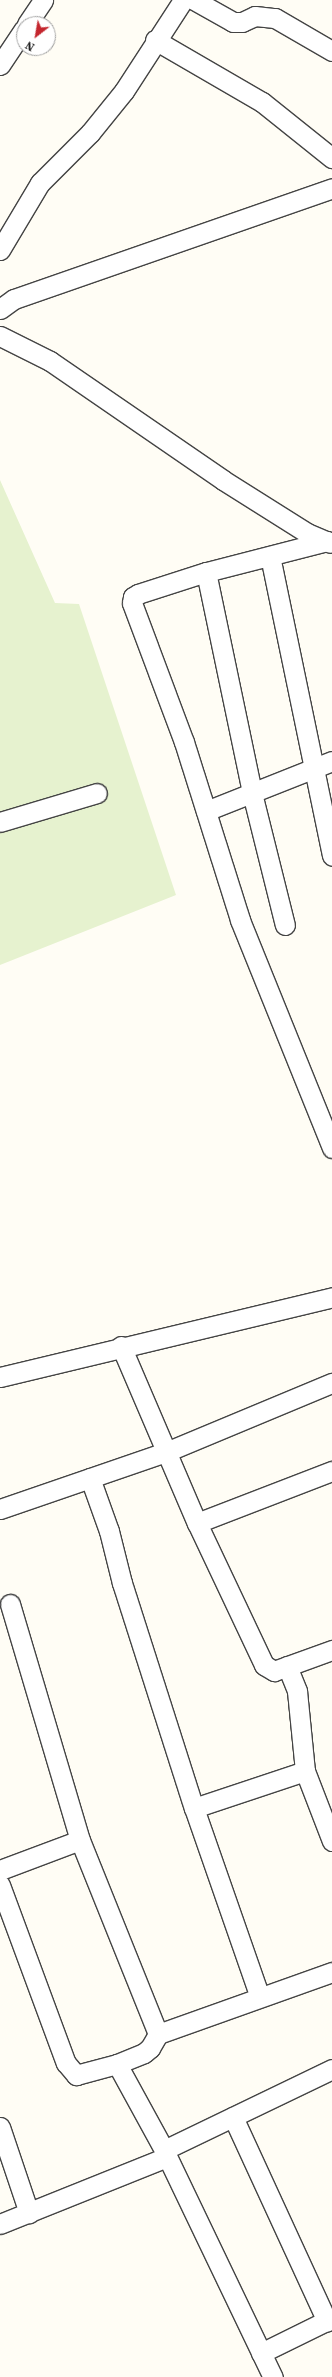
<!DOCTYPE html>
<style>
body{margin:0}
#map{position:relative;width:332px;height:2377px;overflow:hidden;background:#fffdf5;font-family:"Source Serif 4",serif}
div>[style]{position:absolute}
.pitch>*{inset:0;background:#e6f2cf}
.roads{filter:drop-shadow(1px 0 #444) drop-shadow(-1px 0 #444) drop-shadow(0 1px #444) drop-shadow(0 -1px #444)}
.minor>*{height:19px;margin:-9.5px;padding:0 9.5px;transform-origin:9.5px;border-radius:9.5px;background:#fff}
span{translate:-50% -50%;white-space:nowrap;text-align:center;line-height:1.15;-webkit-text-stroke:4px #fff;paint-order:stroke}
.north{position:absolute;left:16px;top:16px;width:40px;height:40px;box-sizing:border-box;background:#fff;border:1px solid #a0a0a0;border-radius:50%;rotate:211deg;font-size:11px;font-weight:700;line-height:16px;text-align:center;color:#111}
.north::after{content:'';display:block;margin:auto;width:14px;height:18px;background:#c4262e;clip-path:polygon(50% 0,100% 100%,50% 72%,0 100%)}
</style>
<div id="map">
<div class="pitch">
<i style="clip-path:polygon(0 480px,55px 603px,79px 604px,176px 895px,0 965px)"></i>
</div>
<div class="roads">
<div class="minor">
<i style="left:194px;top:0;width:45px;rotate:29.4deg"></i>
<i style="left:233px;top:22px;width:9px"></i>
<i style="left:242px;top:22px;width:14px;rotate:-25deg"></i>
<i style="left:255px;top:16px;width:20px;rotate:6deg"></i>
<i style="left:275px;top:18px;width:66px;rotate:30.1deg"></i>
<i style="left:27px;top:24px;width:29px;rotate:-56deg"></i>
<i style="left:155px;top:40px;width:124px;rotate:30.1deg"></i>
<i style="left:262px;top:102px;width:90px;rotate:38.7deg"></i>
<i style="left:0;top:65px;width:43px;rotate:-56.3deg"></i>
<i style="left:0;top:250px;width:78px;rotate:-59.2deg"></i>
<i style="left:40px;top:183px;width:71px;rotate:-45deg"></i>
<i style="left:90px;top:133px;width:54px;rotate:-51deg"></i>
<i style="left:124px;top:91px;width:108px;rotate:-57deg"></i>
<i style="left:0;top:309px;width:17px;rotate:-36deg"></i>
<i style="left:14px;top:299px;width:337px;rotate:-19.2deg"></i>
<i style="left:0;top:336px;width:56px;rotate:26.6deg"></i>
<i style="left:50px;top:361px;width:210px;rotate:34.5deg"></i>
<i style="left:223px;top:480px;width:99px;rotate:32.2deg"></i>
<i style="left:307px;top:533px;width:25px;rotate:23deg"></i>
<i style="left:327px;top:541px;width:125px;rotate:165.6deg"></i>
<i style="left:206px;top:572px;width:71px;rotate:162.1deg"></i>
<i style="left:138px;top:594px;width:6px;rotate:149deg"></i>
<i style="left:133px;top:597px;width:6px;rotate:99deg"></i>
<i style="left:132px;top:603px;width:148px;rotate:69.5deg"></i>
<i style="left:184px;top:742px;width:187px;rotate:72.5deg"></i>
<i style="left:240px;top:920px;width:246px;rotate:68deg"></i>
<i style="left:270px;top:556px;width:306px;rotate:78.3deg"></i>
<i style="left:206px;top:572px;width:226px;rotate:78.2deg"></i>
<i style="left:252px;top:793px;width:136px;rotate:76deg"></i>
<i style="left:206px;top:811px;width:136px;rotate:-21.6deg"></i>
<i style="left:0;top:822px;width:101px;rotate:-16.6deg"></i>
<i style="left:121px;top:1346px;width:193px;rotate:66.8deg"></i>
<i style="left:197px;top:1523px;width:157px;rotate:64.7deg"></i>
<i style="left:264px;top:1665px;width:12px;rotate:31deg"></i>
<i style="left:274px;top:1671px;width:62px;rotate:-19.9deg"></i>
<i style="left:0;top:1377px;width:342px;rotate:-13.5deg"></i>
<i style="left:90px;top:1478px;width:56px;rotate:70.3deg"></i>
<i style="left:109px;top:1531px;width:54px;rotate:76deg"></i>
<i style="left:122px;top:1583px;width:236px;rotate:72.3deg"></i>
<i style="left:194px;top:1808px;width:200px;rotate:70.8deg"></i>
<i style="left:0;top:1509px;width:176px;rotate:-19deg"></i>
<i style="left:166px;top:1452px;width:180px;rotate:-22.6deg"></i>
<i style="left:197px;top:1523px;width:145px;rotate:-21.1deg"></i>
<i style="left:10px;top:1604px;width:246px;rotate:73.5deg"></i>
<i style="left:80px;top:1840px;width:209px;rotate:68.1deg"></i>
<i style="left:287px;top:1666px;width:27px;rotate:68deg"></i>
<i style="left:297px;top:1691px;width:80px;rotate:84.3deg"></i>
<i style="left:305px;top:1771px;width:75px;rotate:68.9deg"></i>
<i style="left:194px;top:1808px;width:117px;rotate:-18.4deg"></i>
<i style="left:0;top:1870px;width:85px;rotate:-20.6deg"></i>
<i style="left:0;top:1885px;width:190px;rotate:69.7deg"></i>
<i style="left:66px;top:2063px;width:16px;rotate:50deg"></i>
<i style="left:76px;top:2075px;width:42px;rotate:-15deg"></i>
<i style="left:117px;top:2064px;width:29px;rotate:-22deg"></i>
<i style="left:144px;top:2053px;width:8px;rotate:-40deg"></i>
<i style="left:150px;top:2048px;width:16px;rotate:-60deg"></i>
<i style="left:158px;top:2034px;width:185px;rotate:-19.6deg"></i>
<i style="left:117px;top:2064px;width:98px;rotate:61.3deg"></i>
<i style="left:164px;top:2150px;width:252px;rotate:64.4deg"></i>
<i style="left:233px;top:2117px;width:225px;rotate:65.3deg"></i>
<i style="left:0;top:2127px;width:91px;rotate:71.4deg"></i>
<i style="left:164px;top:2150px;width:187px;rotate:-25.7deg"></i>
<i style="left:0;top:2224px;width:180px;rotate:-21.9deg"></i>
<i style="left:261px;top:2353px;width:79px;rotate:-26.2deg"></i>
</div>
</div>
<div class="north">N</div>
</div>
